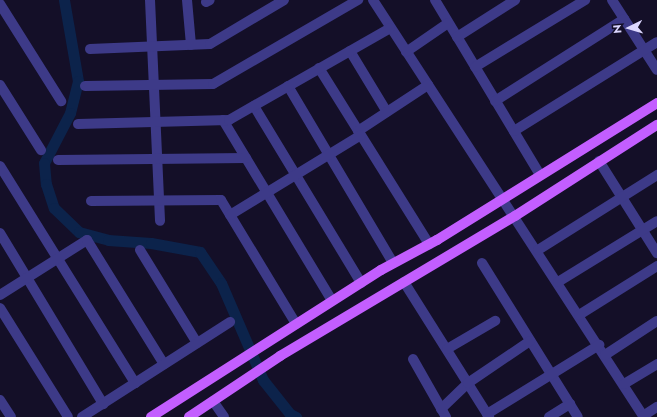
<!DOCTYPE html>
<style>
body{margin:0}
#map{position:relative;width:657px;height:417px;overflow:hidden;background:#140f28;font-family:Jost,sans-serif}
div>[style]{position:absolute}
.canal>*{height:11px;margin:-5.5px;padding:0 5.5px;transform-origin:5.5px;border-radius:5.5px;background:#0c234b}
.minor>*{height:10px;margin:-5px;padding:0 5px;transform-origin:5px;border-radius:5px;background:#3d3a88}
.major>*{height:10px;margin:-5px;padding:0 5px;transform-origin:5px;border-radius:5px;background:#c35eff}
span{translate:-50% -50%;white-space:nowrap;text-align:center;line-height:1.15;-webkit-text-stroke:4px #140f28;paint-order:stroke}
.north{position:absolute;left:609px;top:8px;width:40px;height:40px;-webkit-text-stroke:3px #140f28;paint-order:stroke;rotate:265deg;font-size:11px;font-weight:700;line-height:16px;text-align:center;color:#dcd7ff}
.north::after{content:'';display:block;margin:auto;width:14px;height:18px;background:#dcd7ff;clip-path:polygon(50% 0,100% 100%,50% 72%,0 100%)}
</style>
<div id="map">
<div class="canal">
<i style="left:64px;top:0;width:82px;rotate:80.2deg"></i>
<i style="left:78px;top:81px;width:33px;rotate:104deg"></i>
<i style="left:70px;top:113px;width:56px;rotate:117.5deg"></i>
<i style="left:44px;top:163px;width:21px;rotate:85deg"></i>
<i style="left:46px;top:184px;width:25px;rotate:72deg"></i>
<i style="left:54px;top:208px;width:35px;rotate:44deg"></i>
<i style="left:79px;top:232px;width:30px;rotate:15deg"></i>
<i style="left:108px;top:240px;width:43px;rotate:4deg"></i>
<i style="left:151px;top:243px;width:50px;rotate:10.4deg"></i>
<i style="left:200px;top:252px;width:37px;rotate:56deg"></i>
<i style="left:221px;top:283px;width:106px;rotate:66.6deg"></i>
<i style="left:263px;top:380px;width:43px;rotate:51.5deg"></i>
<i style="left:290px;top:414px;width:7px;rotate:27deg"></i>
</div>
<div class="minor">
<i style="left:150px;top:0;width:221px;rotate:87.4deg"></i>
<i style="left:187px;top:0;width:45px;rotate:84.9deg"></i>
<i style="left:373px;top:0;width:497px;rotate:57deg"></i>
<i style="left:435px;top:0;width:204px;rotate:59deg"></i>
<i style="left:612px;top:0;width:83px;rotate:57.3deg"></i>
<i style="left:206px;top:2px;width:4px;rotate:-27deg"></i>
<i style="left:0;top:4px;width:115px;rotate:57.8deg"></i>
<i style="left:457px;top:37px;width:69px;rotate:-32.5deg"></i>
<i style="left:90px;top:49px;width:120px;rotate:-2.4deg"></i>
<i style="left:210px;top:44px;width:86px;rotate:-30.7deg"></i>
<i style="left:350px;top:51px;width:71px;rotate:58.8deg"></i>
<i style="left:406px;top:52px;width:51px;rotate:-34.6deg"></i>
<i style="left:475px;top:67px;width:129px;rotate:-31.3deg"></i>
<i style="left:319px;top:68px;width:208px;rotate:58deg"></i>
<i style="left:0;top:85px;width:77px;rotate:57.8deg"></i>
<i style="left:85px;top:86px;width:128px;rotate:-0.9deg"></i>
<i style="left:213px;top:84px;width:168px;rotate:-30.1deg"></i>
<i style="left:288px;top:86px;width:206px;rotate:59.3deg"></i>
<i style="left:495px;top:101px;width:153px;rotate:-32.4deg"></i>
<i style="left:254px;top:106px;width:207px;rotate:58.8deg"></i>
<i style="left:223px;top:120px;width:211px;rotate:58.9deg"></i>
<i style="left:78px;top:124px;width:151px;rotate:-1.5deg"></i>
<i style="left:229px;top:120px;width:185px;rotate:-29.7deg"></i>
<i style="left:358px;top:131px;width:84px;rotate:-33.3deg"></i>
<i style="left:514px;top:131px;width:168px;rotate:-31.9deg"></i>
<i style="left:58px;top:160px;width:188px;rotate:-0.6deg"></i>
<i style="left:599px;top:161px;width:109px;rotate:57.8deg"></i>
<i style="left:0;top:166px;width:256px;rotate:58.1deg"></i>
<i style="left:91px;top:201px;width:130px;rotate:-0.4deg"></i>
<i style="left:221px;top:200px;width:145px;rotate:58.8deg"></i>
<i style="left:230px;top:215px;width:153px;rotate:-31.4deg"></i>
<i style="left:0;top:233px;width:200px;rotate:58.9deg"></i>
<i style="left:140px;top:250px;width:109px;rotate:58.5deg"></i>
<i style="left:538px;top:250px;width:141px;rotate:-32.2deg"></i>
<i style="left:482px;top:263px;width:181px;rotate:58.1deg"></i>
<i style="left:404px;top:282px;width:160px;rotate:57.8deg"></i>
<i style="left:558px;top:282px;width:116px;rotate:-31.6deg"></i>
<i style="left:0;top:295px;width:103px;rotate:-32.3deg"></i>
<i style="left:87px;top:240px;width:146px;rotate:58.2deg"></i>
<i style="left:0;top:308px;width:128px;rotate:58deg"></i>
<i style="left:579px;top:315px;width:92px;rotate:-32.1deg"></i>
<i style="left:447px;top:349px;width:56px;rotate:-30.3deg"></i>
<i style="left:605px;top:355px;width:62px;rotate:-33.2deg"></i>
<i style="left:413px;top:359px;width:67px;rotate:60.4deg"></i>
<i style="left:624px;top:384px;width:39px;rotate:-31deg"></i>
<i style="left:0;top:400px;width:20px;rotate:57deg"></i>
<i style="left:213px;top:401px;width:19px;rotate:55deg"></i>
<i style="left:441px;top:409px;width:37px;rotate:-44deg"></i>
<i style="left:468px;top:383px;width:75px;rotate:-34.1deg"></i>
<i style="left:487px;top:414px;width:132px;rotate:-31.6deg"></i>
<i style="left:643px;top:416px;width:17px;rotate:-33deg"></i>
<i style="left:82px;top:417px;width:176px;rotate:-32.7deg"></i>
<i style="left:549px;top:417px;width:25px;rotate:-32deg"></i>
</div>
<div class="major">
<i style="left:151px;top:417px;width:273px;rotate:-32.6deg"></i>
<i style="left:381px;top:270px;width:64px;rotate:-28.2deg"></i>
<i style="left:437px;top:240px;width:259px;rotate:-31.9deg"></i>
<i style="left:189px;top:417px;width:110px;rotate:-33.8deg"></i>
<i style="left:280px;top:356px;width:274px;rotate:-30.8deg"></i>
<i style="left:515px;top:216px;width:169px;rotate:-32.7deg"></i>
</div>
<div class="north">N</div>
</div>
